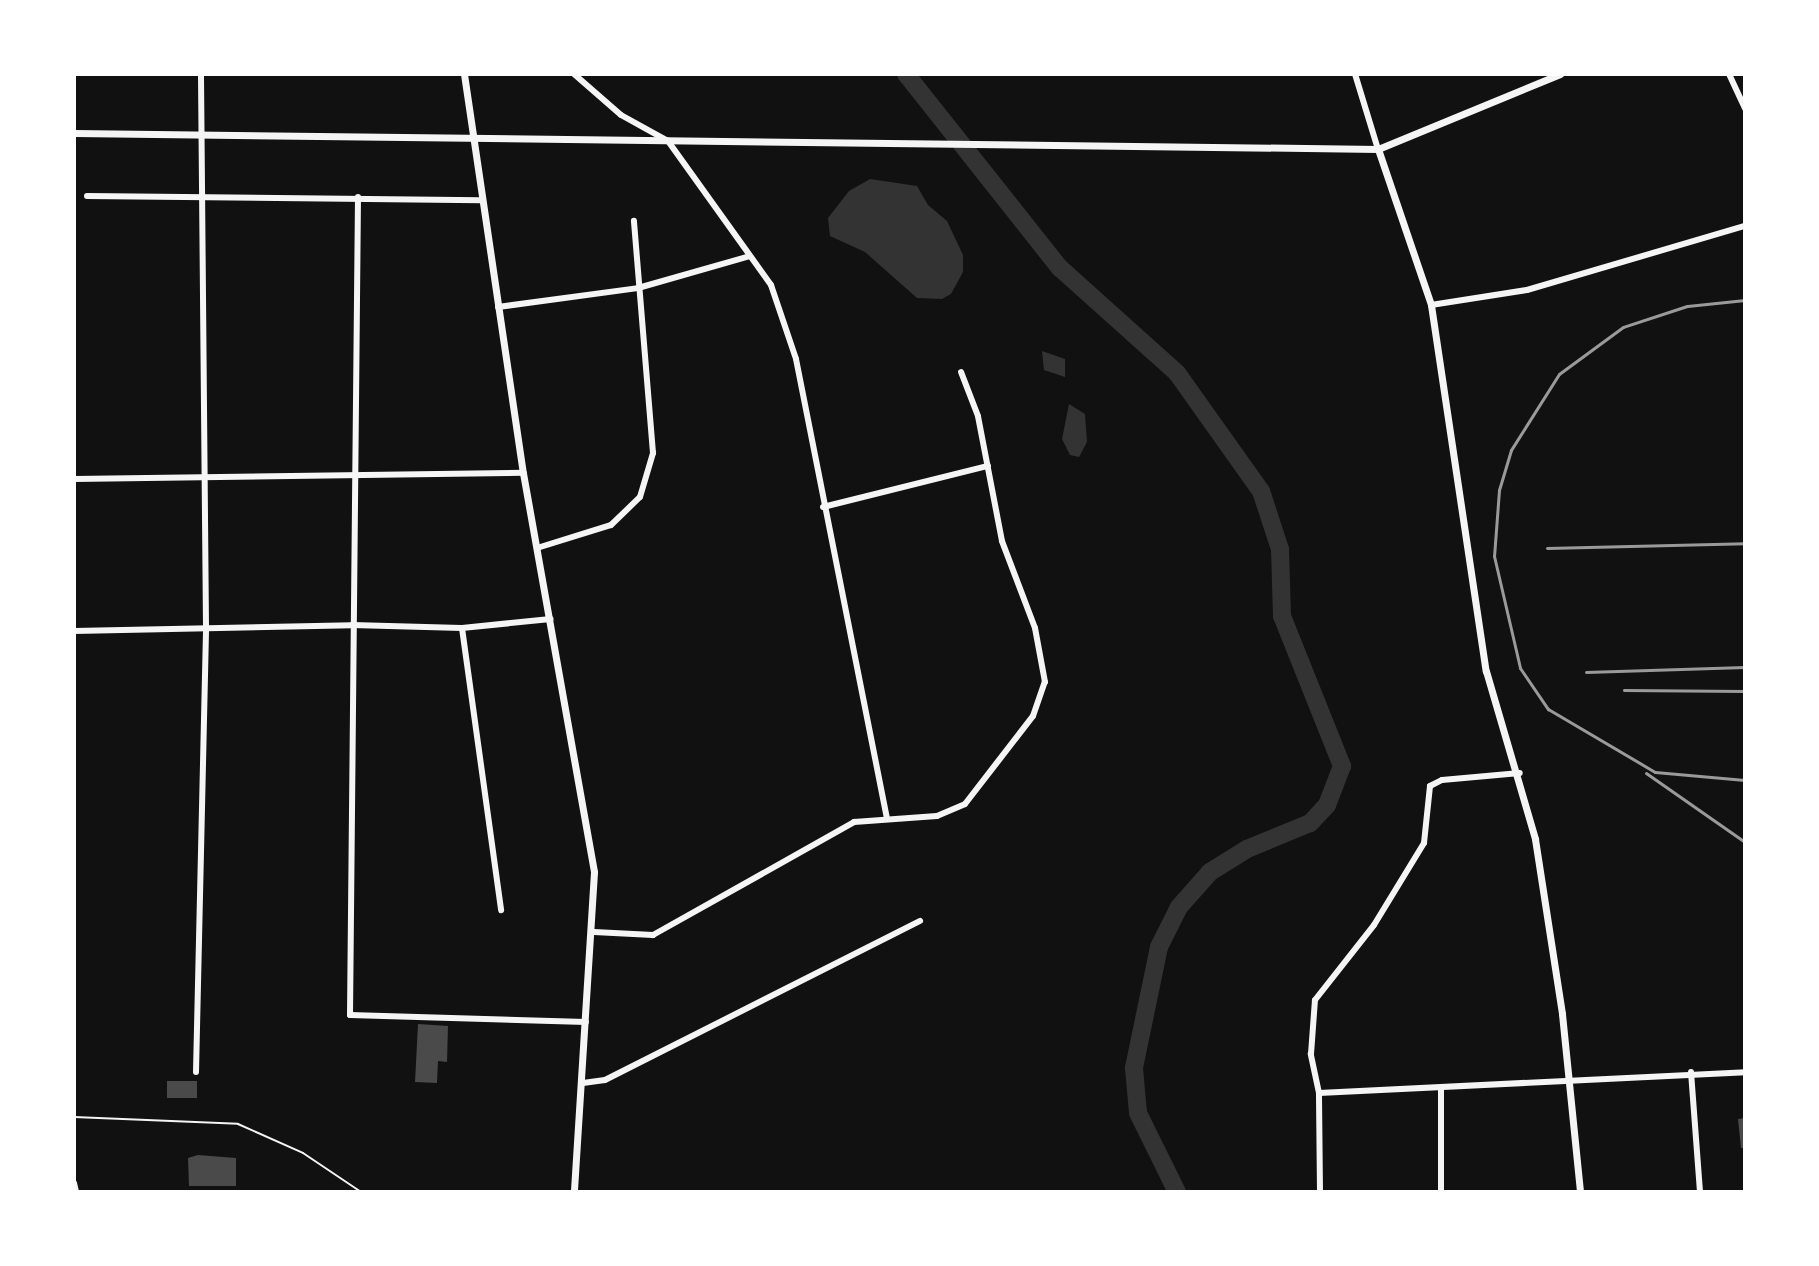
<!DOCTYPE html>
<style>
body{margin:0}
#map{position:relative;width:1819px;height:1266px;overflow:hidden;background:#111;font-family:"Sofia Sans Condensed",sans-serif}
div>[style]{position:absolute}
.water>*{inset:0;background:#333}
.river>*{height:18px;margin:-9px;padding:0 9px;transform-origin:9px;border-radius:9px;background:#333}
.building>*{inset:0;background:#4a4a4a;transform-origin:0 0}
.path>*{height:2px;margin:-1px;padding:0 1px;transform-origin:1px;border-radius:1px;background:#f5f5f5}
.minor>*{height:6px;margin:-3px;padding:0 3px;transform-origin:3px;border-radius:3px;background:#f5f5f5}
.tertiary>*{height:7px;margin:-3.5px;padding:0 3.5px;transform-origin:3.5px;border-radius:3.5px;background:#f5f5f5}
.rail>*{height:3px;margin:-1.5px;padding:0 1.5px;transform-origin:1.5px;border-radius:1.5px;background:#9a9a9a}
span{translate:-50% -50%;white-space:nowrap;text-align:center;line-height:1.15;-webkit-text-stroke:8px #fff;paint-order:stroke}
.frame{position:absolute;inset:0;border:76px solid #fff;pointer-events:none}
</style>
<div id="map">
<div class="water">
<i style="clip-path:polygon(870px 179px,917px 186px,928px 205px,947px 221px,963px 255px,963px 272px,951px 294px,942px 299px,917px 298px,865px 252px,830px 236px,828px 218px,849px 191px)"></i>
<i style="clip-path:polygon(1042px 351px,1065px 359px,1065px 377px,1044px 370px)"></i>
<i style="clip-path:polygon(1069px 404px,1085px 414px,1087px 442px,1079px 457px,1070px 455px,1062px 439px)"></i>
</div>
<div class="river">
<i style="left:906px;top:74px;width:248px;rotate:51.6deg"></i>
<i style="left:1060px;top:268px;width:157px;rotate:41.9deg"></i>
<i style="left:1177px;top:373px;width:145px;rotate:54.6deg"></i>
<i style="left:1261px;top:491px;width:61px;rotate:71.9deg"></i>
<i style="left:1280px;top:549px;width:67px;rotate:88.3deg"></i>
<i style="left:1282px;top:616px;width:162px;rotate:68.2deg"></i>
<i style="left:1342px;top:766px;width:42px;rotate:111deg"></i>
<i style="left:1327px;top:805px;width:25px;rotate:133deg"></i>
<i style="left:1310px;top:823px;width:68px;rotate:157.6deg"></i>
<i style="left:1247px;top:849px;width:44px;rotate:148.1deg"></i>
<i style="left:1210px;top:872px;width:47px;rotate:131.5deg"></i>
<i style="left:1179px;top:907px;width:45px;rotate:116.6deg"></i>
<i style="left:1159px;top:947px;width:124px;rotate:101.7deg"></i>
<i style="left:1134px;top:1068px;width:45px;rotate:84.9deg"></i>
<i style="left:1138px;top:1113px;width:88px;rotate:63.7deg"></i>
</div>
<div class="building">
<i style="clip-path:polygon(418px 1024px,448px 1026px,447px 1062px,438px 1061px,437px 1083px,415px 1082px)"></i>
<i style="left:167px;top:1081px;width:30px;height:17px"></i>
<i style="clip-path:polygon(1745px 1118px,1745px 1148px,1741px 1148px,1738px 1119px)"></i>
<i style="clip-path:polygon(198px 1155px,236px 1158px,236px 1186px,189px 1186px,188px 1158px)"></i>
</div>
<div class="path">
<i style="left:74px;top:1117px;width:164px;rotate:2.4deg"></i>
<i style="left:238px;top:1124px;width:71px;rotate:24deg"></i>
<i style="left:303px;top:1153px;width:70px;rotate:33.9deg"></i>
</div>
<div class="minor">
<i style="left:574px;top:74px;width:62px;rotate:41.1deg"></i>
<i style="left:621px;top:115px;width:54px;rotate:29deg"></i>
<i style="left:668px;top:141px;width:177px;rotate:54.4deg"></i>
<i style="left:771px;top:285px;width:78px;rotate:71.3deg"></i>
<i style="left:796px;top:359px;width:467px;rotate:78.8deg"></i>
<i style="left:1355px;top:74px;width:78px;rotate:73deg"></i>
<i style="left:1729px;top:74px;width:38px;rotate:65deg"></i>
<i style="left:87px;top:196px;width:394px;rotate:0.6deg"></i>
<i style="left:358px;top:197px;width:818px;rotate:90.56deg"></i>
<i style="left:350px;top:1015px;width:236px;rotate:1.7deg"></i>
<i style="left:1431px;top:305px;width:97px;rotate:-8.9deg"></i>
<i style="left:1527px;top:290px;width:227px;rotate:-16.4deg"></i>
<i style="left:498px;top:307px;width:141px;rotate:-7.7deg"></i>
<i style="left:638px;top:288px;width:116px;rotate:-15.9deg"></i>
<i style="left:74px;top:479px;width:449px;rotate:-0.8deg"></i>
<i style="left:823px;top:507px;width:170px;rotate:-14deg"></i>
<i style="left:537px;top:548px;width:77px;rotate:-17.3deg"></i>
<i style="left:611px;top:525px;width:40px;rotate:-44deg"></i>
<i style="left:640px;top:497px;width:46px;rotate:-73.5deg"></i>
<i style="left:653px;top:453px;width:233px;rotate:-94.7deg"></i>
<i style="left:462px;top:628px;width:285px;rotate:82.1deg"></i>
<i style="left:74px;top:631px;width:278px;rotate:-1.2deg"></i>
<i style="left:352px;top:625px;width:110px;rotate:1.6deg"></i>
<i style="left:462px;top:628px;width:89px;rotate:-5.8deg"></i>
<i style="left:594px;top:932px;width:59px;rotate:2.9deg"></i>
<i style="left:653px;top:935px;width:231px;rotate:-29.3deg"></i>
<i style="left:854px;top:822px;width:83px;rotate:-4.1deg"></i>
<i style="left:937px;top:816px;width:30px;rotate:-23deg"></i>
<i style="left:965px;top:804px;width:111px;rotate:-52.3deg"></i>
<i style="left:1033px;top:716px;width:36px;rotate:-71deg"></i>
<i style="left:1045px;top:682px;width:55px;rotate:-100.5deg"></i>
<i style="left:1035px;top:628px;width:93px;rotate:-110.8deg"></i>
<i style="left:1002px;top:541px;width:127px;rotate:-100.9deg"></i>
<i style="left:978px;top:416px;width:47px;rotate:-111.1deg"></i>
<i style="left:196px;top:1072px;width:445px;rotate:-88.7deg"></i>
<i style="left:206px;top:627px;width:553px;rotate:-90.52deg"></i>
<i style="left:1691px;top:1072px;width:120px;rotate:85.7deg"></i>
<i style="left:583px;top:1083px;width:22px;rotate:-8deg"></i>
<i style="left:605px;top:1080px;width:353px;rotate:-26.8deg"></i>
<i style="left:1319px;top:1093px;width:427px;rotate:-2.8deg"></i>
<i style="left:74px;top:1183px;width:9px;rotate:77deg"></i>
<i style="left:1320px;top:1192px;width:99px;rotate:-90.6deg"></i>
<i style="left:1319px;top:1093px;width:40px;rotate:-102deg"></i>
<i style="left:1311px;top:1054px;width:54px;rotate:-85.8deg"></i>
<i style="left:1315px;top:1000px;width:95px;rotate:-51.8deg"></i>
<i style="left:1374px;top:925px;width:96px;rotate:-58.6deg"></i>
<i style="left:1424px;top:843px;width:57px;rotate:-84deg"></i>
<i style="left:1430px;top:786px;width:13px;rotate:-27deg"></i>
<i style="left:1442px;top:780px;width:78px;rotate:-5.1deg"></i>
<i style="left:1441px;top:1192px;width:103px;rotate:-90deg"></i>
</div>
<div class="tertiary">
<i style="left:464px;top:74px;width:403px;rotate:81.6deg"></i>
<i style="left:523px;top:473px;width:405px;rotate:79.9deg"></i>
<i style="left:594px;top:872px;width:321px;rotate:93.6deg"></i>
<i style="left:74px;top:133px;width:1304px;rotate:0.7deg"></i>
<i style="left:1378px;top:149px;width:197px;rotate:-22.4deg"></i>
<i style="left:1378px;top:149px;width:165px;rotate:71.2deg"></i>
<i style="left:1431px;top:305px;width:370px;rotate:81.5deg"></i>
<i style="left:1486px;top:671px;width:175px;rotate:73.7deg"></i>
<i style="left:1535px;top:839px;width:177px;rotate:81.2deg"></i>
<i style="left:1562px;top:1014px;width:179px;rotate:84.2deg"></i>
</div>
<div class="rail">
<i style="left:1745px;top:300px;width:58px;rotate:174.1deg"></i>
<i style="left:1687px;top:306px;width:67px;rotate:161.8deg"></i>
<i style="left:1623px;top:327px;width:79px;rotate:143.7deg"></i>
<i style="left:1559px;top:374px;width:90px;rotate:122.3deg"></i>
<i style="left:1511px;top:450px;width:42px;rotate:106.7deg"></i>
<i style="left:1499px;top:490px;width:66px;rotate:94.3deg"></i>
<i style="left:1494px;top:556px;width:115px;rotate:76.9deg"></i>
<i style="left:1520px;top:668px;width:50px;rotate:55.7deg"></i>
<i style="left:1548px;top:709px;width:124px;rotate:30.5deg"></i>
<i style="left:1655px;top:772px;width:90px;rotate:5.1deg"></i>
<i style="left:1547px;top:548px;width:198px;rotate:-1.4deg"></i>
<i style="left:1586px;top:672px;width:159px;rotate:-1.8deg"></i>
<i style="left:1624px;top:690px;width:121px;rotate:0.5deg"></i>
<i style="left:1646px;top:773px;width:121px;rotate:34.9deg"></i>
</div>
<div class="frame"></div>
</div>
